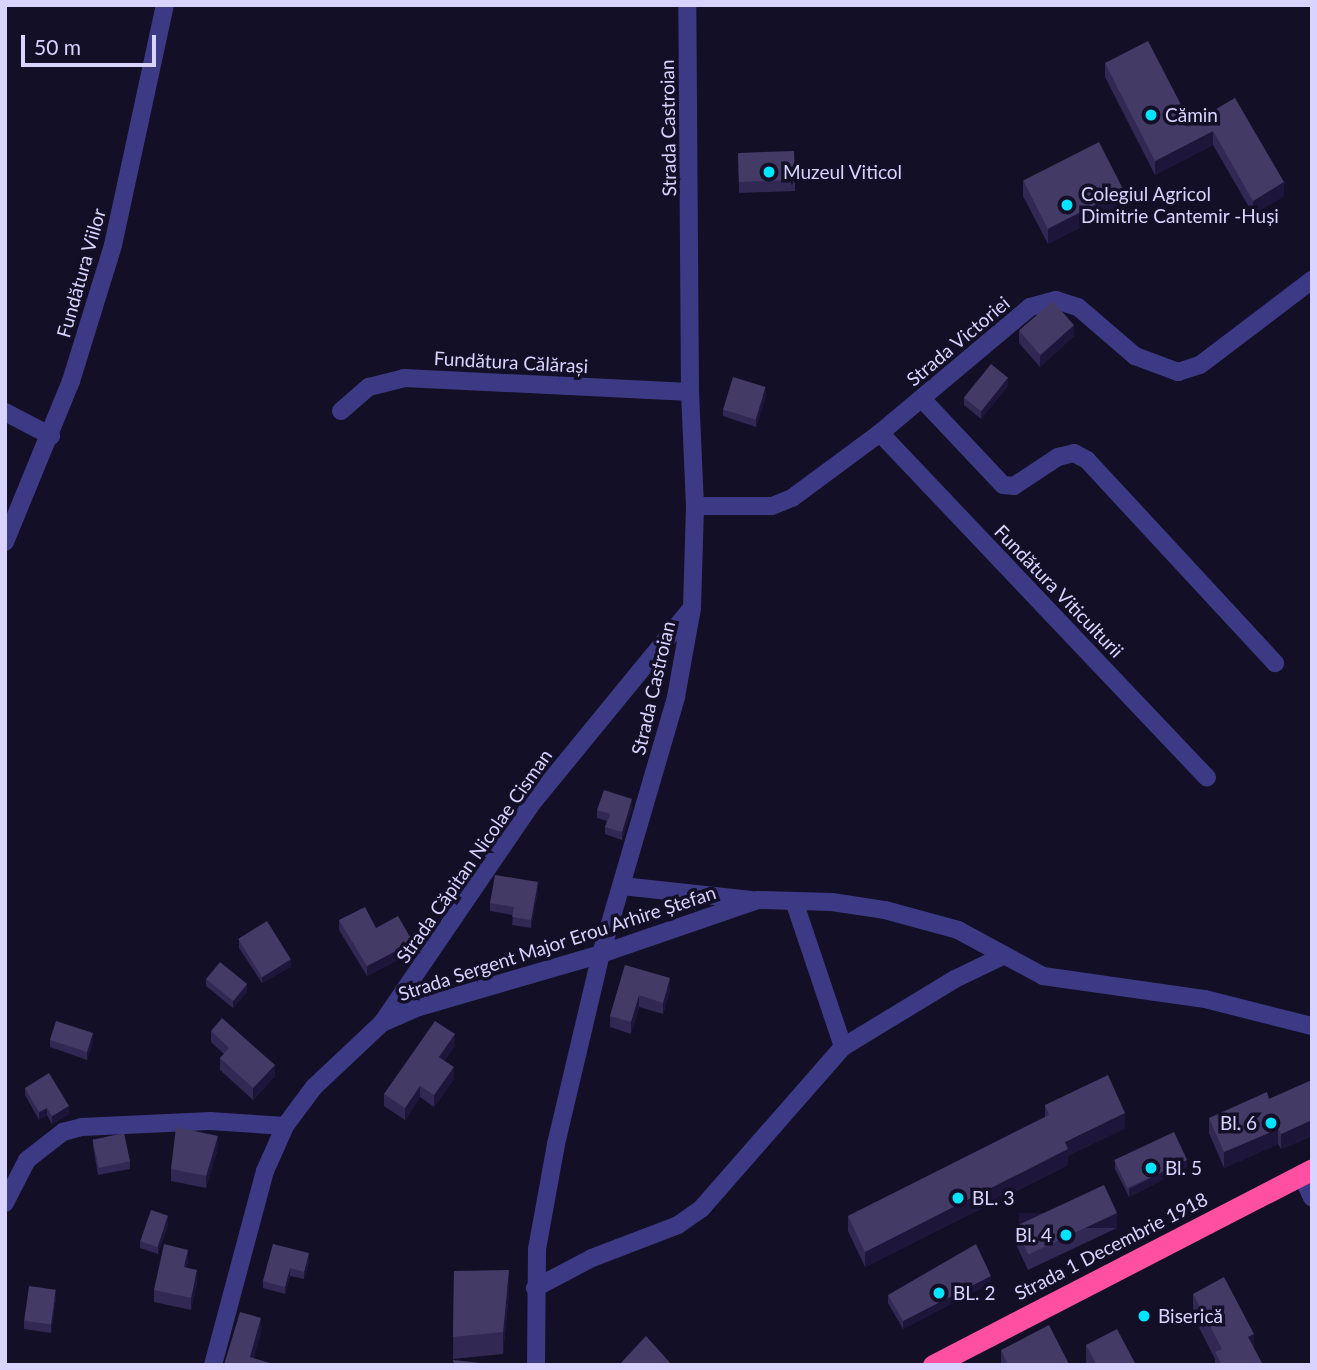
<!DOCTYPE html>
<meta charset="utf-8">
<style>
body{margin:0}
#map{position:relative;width:1317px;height:1370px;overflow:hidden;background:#130f26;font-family:Lato,sans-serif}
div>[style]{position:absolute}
.minor>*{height:18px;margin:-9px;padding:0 9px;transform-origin:9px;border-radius:9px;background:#3d3a85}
.highway>*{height:21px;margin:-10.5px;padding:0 10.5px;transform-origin:10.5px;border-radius:10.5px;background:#ff4fa3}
.wall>*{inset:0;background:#312854}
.shaded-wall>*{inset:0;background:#1d163a;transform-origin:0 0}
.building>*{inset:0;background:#433a66;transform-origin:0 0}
.dots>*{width:19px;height:19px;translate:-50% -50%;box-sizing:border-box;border:4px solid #130f26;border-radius:50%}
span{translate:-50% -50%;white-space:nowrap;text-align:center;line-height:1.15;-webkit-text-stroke:7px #130f26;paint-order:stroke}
.poi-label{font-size:19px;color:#d9d4ff}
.left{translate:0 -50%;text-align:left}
.right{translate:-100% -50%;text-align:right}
.street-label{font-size:19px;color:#d9d4ff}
.frame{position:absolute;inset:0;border:7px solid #d9d4ff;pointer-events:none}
.scale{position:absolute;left:21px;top:35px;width:135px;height:32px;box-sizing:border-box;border:4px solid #d9d4ff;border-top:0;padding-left:9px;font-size:21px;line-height:24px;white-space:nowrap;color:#d9d4ff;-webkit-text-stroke:5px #130f26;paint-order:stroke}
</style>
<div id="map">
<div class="minor">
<i style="left:922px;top:399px;width:118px;rotate:46.7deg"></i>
<i style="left:1003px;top:485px;width:11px;rotate:5deg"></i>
<i style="left:1014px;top:486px;width:53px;rotate:-33.4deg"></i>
<i style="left:1058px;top:457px;width:16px;rotate:-14deg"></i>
<i style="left:1074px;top:453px;width:15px;rotate:28deg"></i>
<i style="left:1087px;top:460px;width:277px;rotate:47.2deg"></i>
<i style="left:341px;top:411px;width:37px;rotate:-41deg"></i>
<i style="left:369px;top:387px;width:36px;rotate:-14deg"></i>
<i style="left:404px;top:378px;width:286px;rotate:2.8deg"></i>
<i style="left:5px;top:412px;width:52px;rotate:27.6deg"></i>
<i style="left:880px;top:433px;width:475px;rotate:46.5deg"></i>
<i style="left:695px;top:506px;width:77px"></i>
<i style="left:772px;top:506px;width:22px;rotate:-22deg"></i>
<i style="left:792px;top:498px;width:109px;rotate:-36.5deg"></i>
<i style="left:880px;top:433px;width:196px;rotate:-40deg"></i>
<i style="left:1030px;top:307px;width:27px;rotate:-15deg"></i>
<i style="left:1056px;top:300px;width:23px;rotate:18deg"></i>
<i style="left:1078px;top:307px;width:75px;rotate:40.7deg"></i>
<i style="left:1135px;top:356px;width:46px;rotate:20.4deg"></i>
<i style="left:1178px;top:372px;width:23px;rotate:-18deg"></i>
<i style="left:1200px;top:365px;width:141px;rotate:-37.2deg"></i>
<i style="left:5px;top:542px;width:174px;rotate:-67.7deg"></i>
<i style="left:71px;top:381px;width:142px;rotate:-72.8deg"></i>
<i style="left:113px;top:245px;width:246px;rotate:-77.8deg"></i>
<i style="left:622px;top:886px;width:130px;rotate:6.2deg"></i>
<i style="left:794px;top:901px;width:154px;rotate:71.4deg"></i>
<i style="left:382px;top:1023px;width:40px;rotate:-23.4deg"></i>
<i style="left:419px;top:1007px;width:190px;rotate:-16.2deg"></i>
<i style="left:601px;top:954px;width:166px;rotate:-19deg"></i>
<i style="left:758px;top:900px;width:74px;rotate:1.5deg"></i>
<i style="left:832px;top:902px;width:54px;rotate:8.6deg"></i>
<i style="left:885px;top:910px;width:76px;rotate:15.3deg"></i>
<i style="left:958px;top:930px;width:97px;rotate:28.4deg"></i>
<i style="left:1043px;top:976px;width:164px;rotate:8.1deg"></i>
<i style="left:1205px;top:999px;width:110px;rotate:14.2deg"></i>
<i style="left:1301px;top:1174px;width:26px;rotate:65deg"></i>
<i style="left:5px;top:1203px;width:48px;rotate:-62.9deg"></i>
<i style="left:27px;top:1160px;width:46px;rotate:-37.9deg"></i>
<i style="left:63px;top:1132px;width:20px;rotate:-15deg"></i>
<i style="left:82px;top:1127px;width:128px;rotate:-2.7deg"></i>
<i style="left:210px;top:1121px;width:75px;rotate:3.8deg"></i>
<i style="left:535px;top:1288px;width:64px;rotate:-27.8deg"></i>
<i style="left:592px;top:1258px;width:92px;rotate:-21deg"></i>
<i style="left:678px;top:1225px;width:28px;rotate:-35deg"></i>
<i style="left:701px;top:1209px;width:215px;rotate:-48.8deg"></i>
<i style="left:843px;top:1047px;width:131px;rotate:-31.3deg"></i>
<i style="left:955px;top:979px;width:55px;rotate:-25.6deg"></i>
<i style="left:213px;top:1365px;width:201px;rotate:-75deg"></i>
<i style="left:265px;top:1171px;width:49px;rotate:-66deg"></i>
<i style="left:285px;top:1126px;width:49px;rotate:-53.4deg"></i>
<i style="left:314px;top:1087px;width:93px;rotate:-43.3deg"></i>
<i style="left:382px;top:1023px;width:268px;rotate:-55.7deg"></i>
<i style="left:533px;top:802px;width:251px;rotate:-50.7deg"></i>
<i style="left:536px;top:1365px;width:116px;rotate:-89.5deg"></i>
<i style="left:537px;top:1249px;width:107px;rotate:-79.7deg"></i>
<i style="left:556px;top:1144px;width:195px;rotate:-76.7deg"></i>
<i style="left:601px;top:954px;width:268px;rotate:-73.7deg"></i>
<i style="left:676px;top:697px;width:90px;rotate:-79.8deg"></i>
<i style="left:692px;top:608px;width:102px;rotate:-88.3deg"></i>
<i style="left:695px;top:506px;width:114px;rotate:-92.5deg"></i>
<i style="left:690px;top:392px;width:387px;rotate:-90.4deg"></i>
</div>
<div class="highway">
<i style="left:933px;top:1365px;width:427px;rotate:-27.3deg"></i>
</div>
<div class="wall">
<i style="clip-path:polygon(1105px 63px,1191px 124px,1235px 98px,1284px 196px,1253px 214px,1213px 145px,1155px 175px,1105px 77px)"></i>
<i style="clip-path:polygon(738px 153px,795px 180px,795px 191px,739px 193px)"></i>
<i style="clip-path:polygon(1023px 181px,1123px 205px,1048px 244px,1023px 196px)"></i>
<i style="clip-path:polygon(1019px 331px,1074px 336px,1040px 367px,1019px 343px)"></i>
<i style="clip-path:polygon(1008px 386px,981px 419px,964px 405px,964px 398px)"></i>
<i style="clip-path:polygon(766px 395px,756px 427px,723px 416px,723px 409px)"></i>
<i style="clip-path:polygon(632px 807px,622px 840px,605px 834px,605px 827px,607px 821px,597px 818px,597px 810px)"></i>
<i style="clip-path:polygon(538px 890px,531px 928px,512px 925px,513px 915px,490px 911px,490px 903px)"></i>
<i style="clip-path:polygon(339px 920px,413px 952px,367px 976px,339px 930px)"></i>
<i style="clip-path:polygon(239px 940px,291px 967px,262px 983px,239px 948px)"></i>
<i style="clip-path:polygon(625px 965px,670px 990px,663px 1014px,639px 1007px,631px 1034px,610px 1027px,610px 1016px)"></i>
<i style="clip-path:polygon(206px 979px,247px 992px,233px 1008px,206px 986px)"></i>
<i style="clip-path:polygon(211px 1031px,275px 1076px,253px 1100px,220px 1070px,220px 1058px,224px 1054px,211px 1042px)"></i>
<i style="clip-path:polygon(50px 1040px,93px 1041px,87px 1060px,50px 1047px)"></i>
<i style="clip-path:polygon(455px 1046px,444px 1061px,454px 1079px,434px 1107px,420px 1097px,405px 1120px,384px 1106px,384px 1094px)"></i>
<i style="clip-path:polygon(1312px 1080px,1312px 1136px,1281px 1149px,1278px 1144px,1224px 1168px,1209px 1133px,1209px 1118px,1269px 1099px)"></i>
<i style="clip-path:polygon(25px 1088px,69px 1114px,52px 1124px,47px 1115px,39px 1120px,25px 1095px)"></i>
<i style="clip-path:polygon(1045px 1105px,1125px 1128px,1068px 1156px,1068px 1165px,865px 1267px,848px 1231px,848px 1216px,1045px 1117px)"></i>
<i style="clip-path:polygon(93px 1139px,130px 1161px,130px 1169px,98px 1175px,93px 1146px)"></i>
<i style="clip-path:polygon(218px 1148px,206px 1188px,171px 1181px,171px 1169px)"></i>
<i style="clip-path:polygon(1115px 1162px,1187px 1167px,1129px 1197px,1115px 1169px)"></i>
<i style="clip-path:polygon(168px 1224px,158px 1254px,140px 1248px,140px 1241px)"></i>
<i style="clip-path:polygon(1015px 1227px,1117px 1228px,1028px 1270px,1015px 1242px)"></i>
<i style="clip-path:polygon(273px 1244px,309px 1261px,304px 1279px,290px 1276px,285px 1294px,263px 1288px,263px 1281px)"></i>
<i style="clip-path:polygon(188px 1262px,186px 1268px,197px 1282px,191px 1310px,154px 1302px,154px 1290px)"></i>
<i style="clip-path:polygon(454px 1271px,509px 1292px,503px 1354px,453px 1359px)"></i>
<i style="clip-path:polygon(991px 1283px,903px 1329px,888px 1303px,888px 1295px)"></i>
<i style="clip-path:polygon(1193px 1294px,1254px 1349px,1263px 1365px,1215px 1365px,1215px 1359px,1193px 1316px)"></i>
<i style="clip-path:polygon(56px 1298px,51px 1333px,24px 1329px,24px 1321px)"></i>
<i style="clip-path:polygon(1086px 1345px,1136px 1365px,1086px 1365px)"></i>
<i style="clip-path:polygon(1001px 1350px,1069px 1365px,1001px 1365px)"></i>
</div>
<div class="shaded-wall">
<i style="clip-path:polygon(1213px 131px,1213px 145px,1155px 175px,1155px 161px)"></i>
<i style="clip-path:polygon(1284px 182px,1284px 196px,1253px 214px,1253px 201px)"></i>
<i style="clip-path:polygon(1123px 190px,1123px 205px,1048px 244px,1048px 229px)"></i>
<i style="clip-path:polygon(1074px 325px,1074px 336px,1040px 367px,1040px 356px)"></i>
<i style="clip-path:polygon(1008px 378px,1008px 386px,981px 419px,981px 411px)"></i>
<i style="clip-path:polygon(766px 387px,766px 395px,756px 427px,756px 419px)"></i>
<i style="clip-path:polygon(632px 799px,632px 807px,622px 840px,622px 832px)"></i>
<i style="clip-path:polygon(538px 882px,538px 890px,531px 928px,531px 920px)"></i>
<i style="clip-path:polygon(413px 942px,413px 952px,367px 976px,367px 966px)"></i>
<i style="clip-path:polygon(291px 959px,291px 967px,262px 983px,262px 975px)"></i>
<i style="clip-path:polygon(670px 978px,670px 990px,663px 1014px,663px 1003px)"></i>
<i style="clip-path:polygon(247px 984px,247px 992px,233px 1008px,233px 1000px)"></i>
<i style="clip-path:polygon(639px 995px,639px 1007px,631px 1034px,631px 1022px)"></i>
<i style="clip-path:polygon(93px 1033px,93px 1041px,87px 1060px,87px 1052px)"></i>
<i style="clip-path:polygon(455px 1034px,455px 1046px,439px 1069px,439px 1057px)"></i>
<i style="clip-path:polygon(275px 1065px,275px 1076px,253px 1100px,253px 1088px)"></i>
<i style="clip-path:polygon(454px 1067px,454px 1079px,434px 1107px,434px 1095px)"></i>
<i style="clip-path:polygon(420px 1086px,420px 1097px,405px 1120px,405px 1108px)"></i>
<i style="clip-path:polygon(69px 1106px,69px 1114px,52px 1124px,52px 1116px)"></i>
<i style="clip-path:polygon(47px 1108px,47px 1115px,39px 1120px,39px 1112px)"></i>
<i style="clip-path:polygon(1125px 1113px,1125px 1128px,1068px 1156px,1068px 1165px,865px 1267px,865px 1252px,1065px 1142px)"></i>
<i style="clip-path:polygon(1312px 1120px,1312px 1136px,1281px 1149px,1281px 1134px)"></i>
<i style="clip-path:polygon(1278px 1129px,1278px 1144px,1224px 1168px,1224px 1152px)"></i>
<i style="clip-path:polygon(218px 1136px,218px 1148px,206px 1188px,206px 1176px)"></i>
<i style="clip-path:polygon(1187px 1160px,1187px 1167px,1129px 1197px,1129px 1189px)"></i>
<i style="left:1117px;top:1213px;width:15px;height:98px;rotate:90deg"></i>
<i style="clip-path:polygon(168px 1216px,168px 1224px,158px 1254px,158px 1246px)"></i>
<i style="clip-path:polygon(188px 1250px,188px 1262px,184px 1279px,184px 1267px)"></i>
<i style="clip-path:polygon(309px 1253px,309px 1261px,304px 1279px,304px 1272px)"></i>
<i style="clip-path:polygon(290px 1268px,290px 1276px,285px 1294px,285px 1287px)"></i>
<i style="clip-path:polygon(197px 1270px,197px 1282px,191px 1310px,191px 1298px)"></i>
<i style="clip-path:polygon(509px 1270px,509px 1292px,503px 1354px,503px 1332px)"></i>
<i style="clip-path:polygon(991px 1276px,991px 1283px,903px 1329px,903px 1321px)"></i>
<i style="clip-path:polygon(56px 1290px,56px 1298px,51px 1333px,51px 1325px)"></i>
<i style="clip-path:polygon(261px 1318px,261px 1334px,252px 1365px,250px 1357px)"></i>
<i style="clip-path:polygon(1254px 1334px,1254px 1356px,1248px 1337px)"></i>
</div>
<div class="building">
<i style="clip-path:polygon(1148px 41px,1191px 124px,1235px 98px,1284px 182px,1253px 201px,1213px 131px,1155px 161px,1105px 63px)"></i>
<i style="left:1099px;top:142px;width:54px;height:85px;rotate:63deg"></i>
<i style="left:794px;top:151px;width:29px;height:56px;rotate:88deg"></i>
<i style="left:1053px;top:301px;width:32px;height:45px;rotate:49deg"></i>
<i style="left:991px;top:364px;width:22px;height:43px;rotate:39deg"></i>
<i style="left:733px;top:377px;width:34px;height:34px;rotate:17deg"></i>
<i style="clip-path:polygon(604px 790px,632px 799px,622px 832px,605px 827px,610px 814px,597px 810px)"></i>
<i style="clip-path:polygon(495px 875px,538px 882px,531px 920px,512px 917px,514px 907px,490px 903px)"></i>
<i style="clip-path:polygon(365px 907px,376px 928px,398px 916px,413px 942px,367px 966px,339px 920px)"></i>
<i style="left:267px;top:921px;width:45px;height:34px;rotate:58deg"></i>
<i style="left:220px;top:962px;width:35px;height:22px;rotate:39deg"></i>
<i style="clip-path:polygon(625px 965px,670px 978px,663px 1003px,639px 995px,631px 1022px,610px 1016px)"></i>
<i style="clip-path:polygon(222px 1018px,275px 1065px,253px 1088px,220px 1058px,229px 1048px,211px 1031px)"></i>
<i style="left:56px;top:1021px;width:39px;height:20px;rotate:18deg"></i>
<i style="clip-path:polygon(435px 1021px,455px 1034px,439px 1057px,454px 1067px,434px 1095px,420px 1086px,405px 1108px,384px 1094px)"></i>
<i style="clip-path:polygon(49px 1073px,69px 1106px,52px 1116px,47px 1108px,39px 1112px,25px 1088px)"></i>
<i style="clip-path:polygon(1108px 1075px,1125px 1113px,1065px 1142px,1068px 1149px,865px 1252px,848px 1216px,1049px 1115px,1045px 1105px)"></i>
<i style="clip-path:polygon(1312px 1080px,1312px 1120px,1281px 1134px,1278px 1129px,1224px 1152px,1209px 1118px,1267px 1092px,1269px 1099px)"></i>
<i style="clip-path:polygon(176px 1127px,218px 1136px,206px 1176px,171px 1169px)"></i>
<i style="left:1174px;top:1132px;width:31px;height:66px;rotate:65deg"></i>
<i style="left:124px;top:1133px;width:29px;height:32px;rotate:78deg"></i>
<i style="left:1104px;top:1185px;width:31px;height:98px;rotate:65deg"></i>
<i style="left:151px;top:1210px;width:18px;height:33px;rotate:19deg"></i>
<i style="clip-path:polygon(164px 1244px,188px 1250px,184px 1267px,197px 1270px,191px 1298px,154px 1290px)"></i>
<i style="clip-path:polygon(273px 1244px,309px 1253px,304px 1272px,290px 1268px,285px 1287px,263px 1281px)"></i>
<i style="clip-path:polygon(976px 1244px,991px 1276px,903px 1321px,888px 1295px)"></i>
<i style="clip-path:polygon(509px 1270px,503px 1332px,453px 1337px,454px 1271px)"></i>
<i style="clip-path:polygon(1224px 1277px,1254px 1334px,1248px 1337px,1263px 1365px,1222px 1365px,1215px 1352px,1222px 1349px,1193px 1294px)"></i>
<i style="left:29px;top:1286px;width:27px;height:35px;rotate:8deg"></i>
<i style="clip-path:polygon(240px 1312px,261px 1318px,250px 1357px,277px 1365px,224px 1365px)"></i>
<i style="clip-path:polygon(1049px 1325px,1069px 1364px,1067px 1365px,1008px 1365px,1001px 1350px)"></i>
<i style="clip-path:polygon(1117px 1329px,1136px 1365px,1097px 1365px,1086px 1345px)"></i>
<i style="clip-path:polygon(646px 1336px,672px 1365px,619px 1365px)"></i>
<i style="clip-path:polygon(453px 1360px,501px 1365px,454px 1365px)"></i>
</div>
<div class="dots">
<i style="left:1151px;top:115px;background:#00e5ff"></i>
<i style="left:769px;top:172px;background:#00e5ff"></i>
<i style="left:1067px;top:205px;background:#00e5ff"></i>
<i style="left:1271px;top:1123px;background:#00e5ff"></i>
<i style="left:1151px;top:1168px;background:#00e5ff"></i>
<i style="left:958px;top:1198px;background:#00e5ff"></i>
<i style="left:1066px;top:1235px;background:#00e5ff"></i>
<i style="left:939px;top:1293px;background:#00e5ff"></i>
<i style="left:1144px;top:1316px;background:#00e5ff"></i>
</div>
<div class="poi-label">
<span class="left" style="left:1165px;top:115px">Cămin</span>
<span class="left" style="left:783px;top:172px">Muzeul Viticol</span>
<span class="left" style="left:1081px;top:205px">Colegiul Agricol<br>Dimitrie Cantemir -Huși</span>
<span class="right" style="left:1257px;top:1123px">Bl. 6</span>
<span class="left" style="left:1165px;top:1168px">Bl. 5</span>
<span class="left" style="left:972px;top:1198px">BL. 3</span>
<span class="right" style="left:1052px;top:1235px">Bl. 4</span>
<span class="left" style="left:953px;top:1293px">BL. 2</span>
<span class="left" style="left:1158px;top:1316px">Biserică</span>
</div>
<div class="street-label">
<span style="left:668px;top:128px;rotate:-91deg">Strada Castroian</span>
<span style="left:81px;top:273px;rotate:-74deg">Fundătura Viilor</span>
<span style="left:958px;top:341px;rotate:-40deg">Strada Victoriei</span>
<span style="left:511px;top:362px;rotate:3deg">Fundătura Călărași</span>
<span style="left:1059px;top:591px;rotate:46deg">Fundătura Viticulturii</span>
<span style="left:653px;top:688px;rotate:-77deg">Strada Castroian</span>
<span style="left:474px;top:856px;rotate:-55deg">Strada Căpitan Nicolae Cisman</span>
<span style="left:557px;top:943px;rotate:-18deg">Strada Sergent Major Erou Arhire Ștefan</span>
<span style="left:1111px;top:1246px;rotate:-27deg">Strada 1 Decembrie 1918</span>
</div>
<div class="frame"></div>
<div class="scale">50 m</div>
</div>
